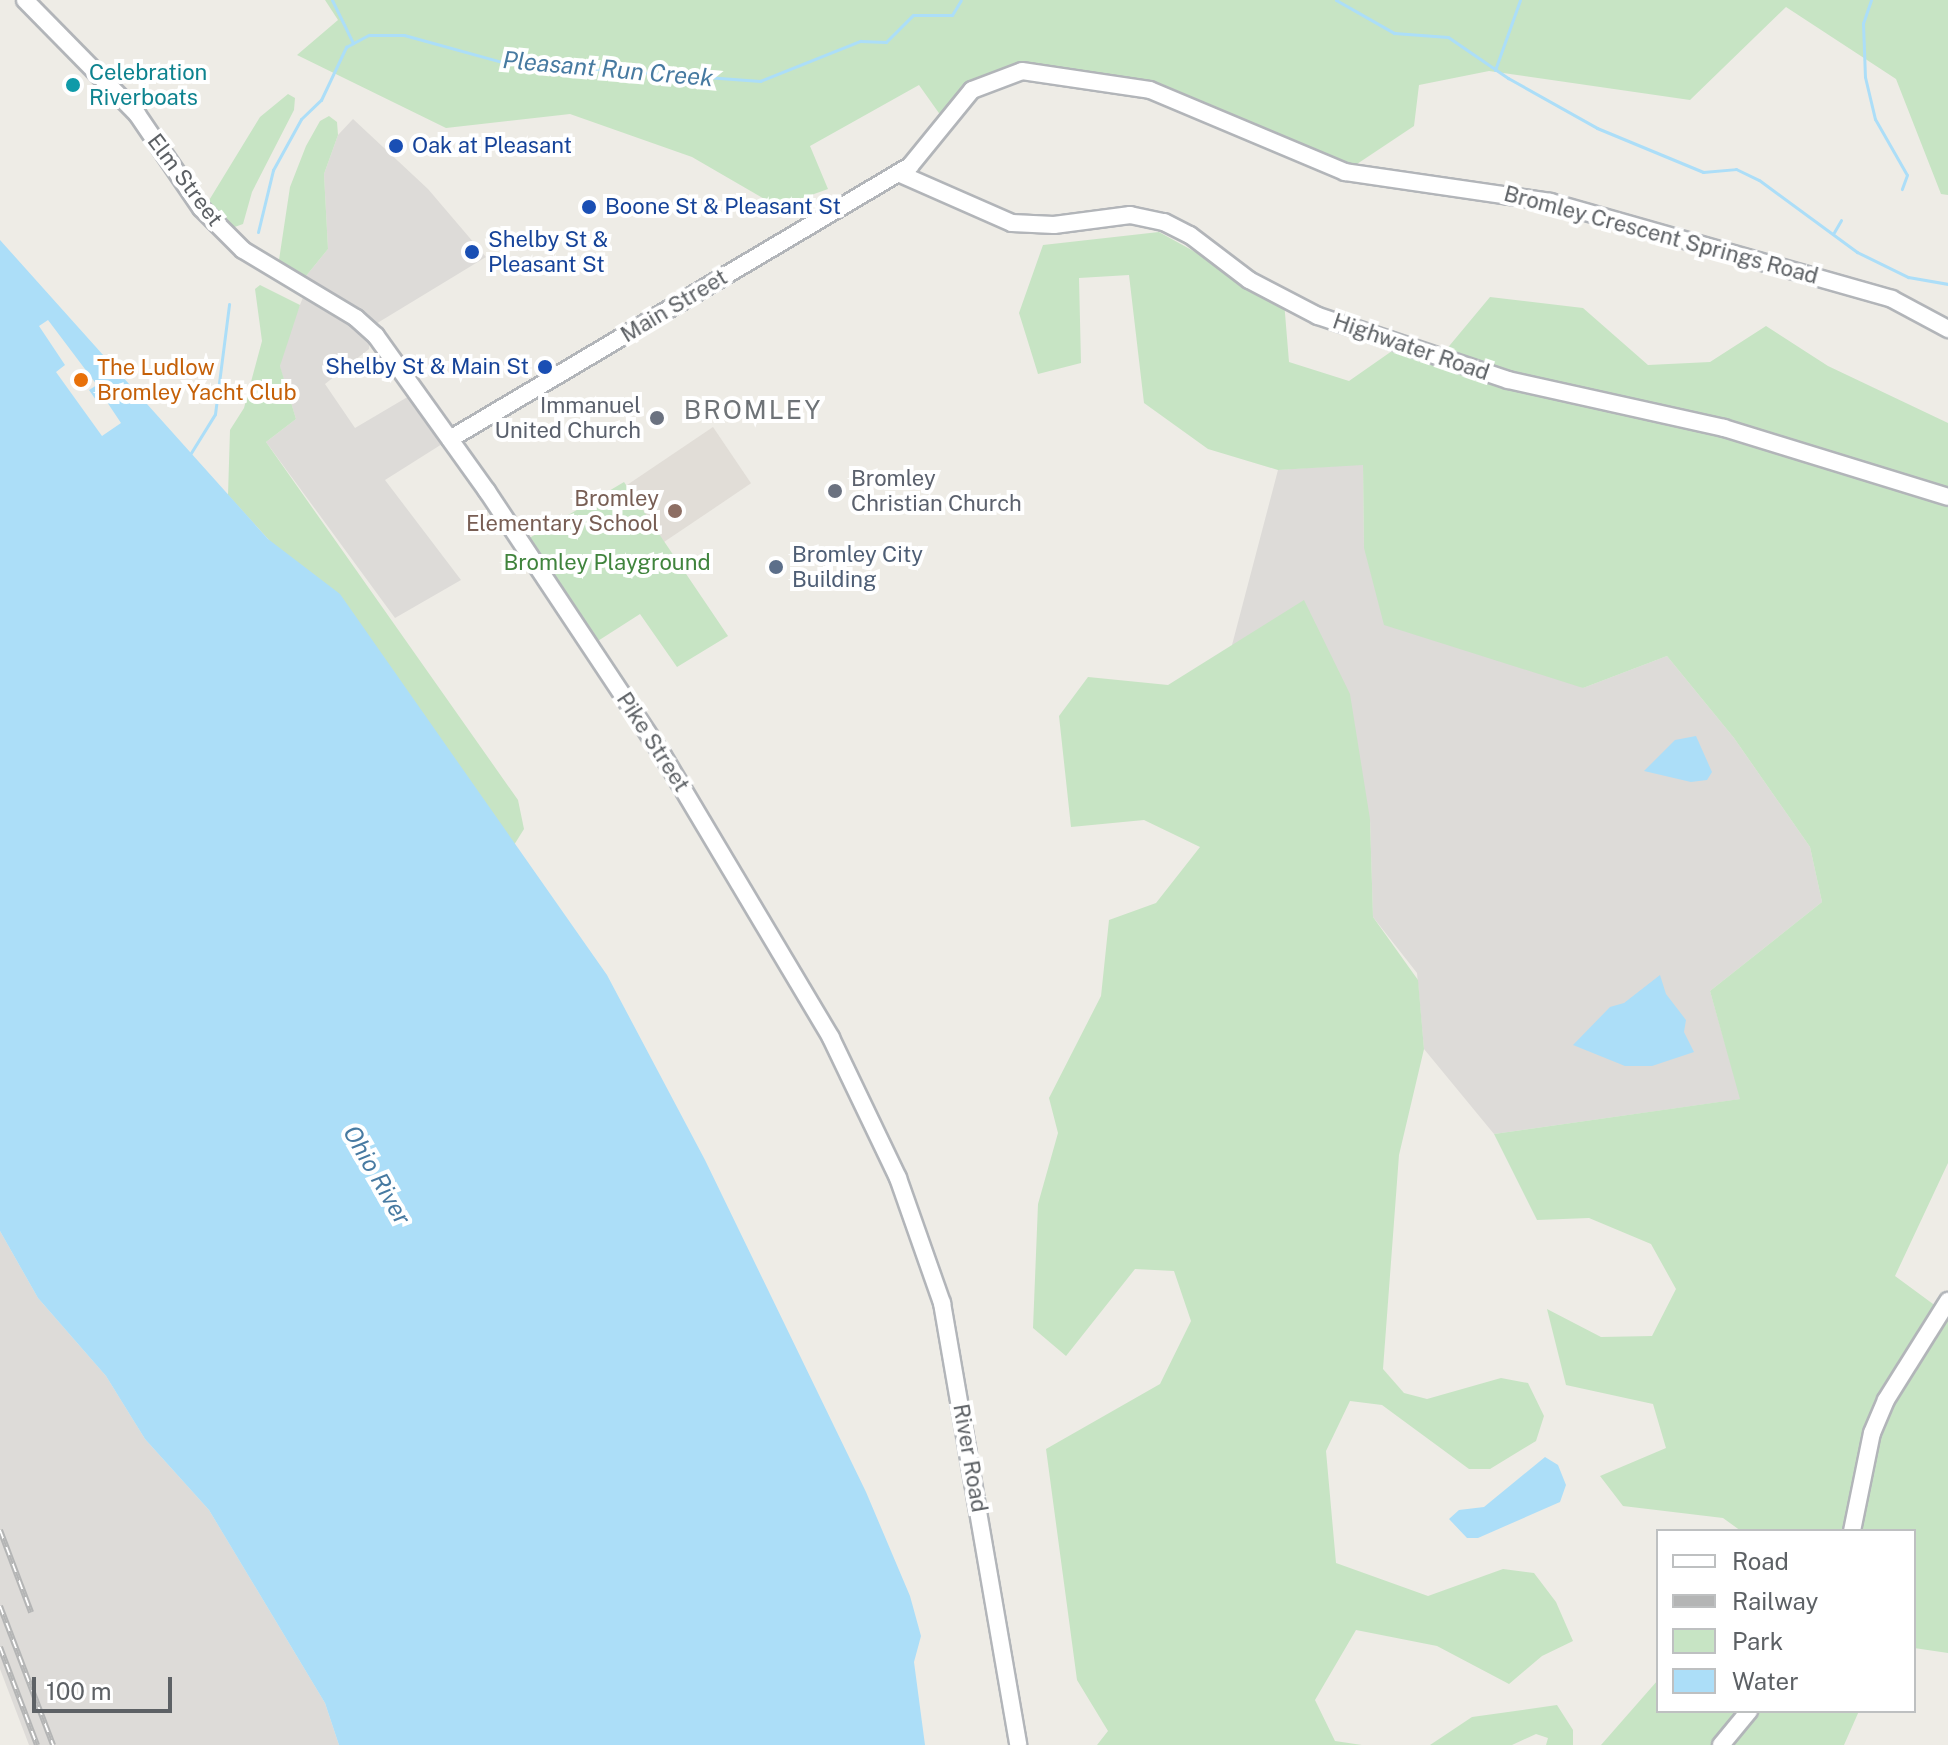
<!DOCTYPE html>
<style>
body{margin:0}
#map{position:relative;width:1948px;height:1745px;overflow:hidden;background:#eeece6;font-family:"Public Sans",sans-serif}
div>[style]{position:absolute}
.industrial>*{inset:0;background:#dddbd8}
.education>*{inset:0;background:#e1ddd7;transform-origin:0 0}
.green>*{inset:0;background:#c7e4c4}
.water>*{inset:0;background:#acdef8}
.pier>*{inset:0;background:#eeece6}
.stream>*{height:3px;margin:-1.5px;padding:0 1.5px;transform-origin:1.5px;border-radius:1.5px;background:#acdef8}
.roads{filter:drop-shadow(2px 0 #b2b5b9) drop-shadow(-2px 0 #b2b5b9) drop-shadow(0 2px #b2b5b9) drop-shadow(0 -2px #b2b5b9)}
.secondary>*{height:16px;margin:-8px;padding:0 8px;transform-origin:8px;border-radius:8px;background:#fff}
.rail>*{height:6px;margin-top:-3px;transform-origin:0;background:repeating-linear-gradient(90deg,#fff 0 9px,#b4b5b5 0 18px);box-sizing:border-box;border-block:2px solid #b4b5b5}
.dots>*{width:22px;height:22px;translate:-50% -50%;box-sizing:border-box;border:4px solid #fff;border-radius:50%}
span{translate:-50% -50%;white-space:nowrap;text-align:center;line-height:1.15;-webkit-text-stroke:8px #fff;paint-order:stroke}
.culture-label{font-size:22px;color:#0d838f}
.left{translate:0 -50%;text-align:left}
.transit-label{font-size:22px;color:#164399}
.right{translate:-100% -50%;text-align:right}
.street-label{font-size:22px;color:#5d6165}
.food-label{font-size:22px;color:#c56008}
.worship-label{font-size:22px;color:#5b616d}
.education-label{font-size:22px;color:#785e54}
.service-label{font-size:22px;color:#4e5e75}
.park-label{font-size:22px;color:#40843d}
.water-label{font-size:24px;color:#477aa1;font-style:italic}
.quarter-label{font-size:26px;color:#6e7377;letter-spacing:2px}
.legend{position:absolute;left:1656px;top:1529px;width:260px;height:184px;box-sizing:border-box;background:#fff;border:2px solid #bec0c1;margin:0;padding:10px 14px;list-style:none;font-size:24px;color:#5d6165}
.legend li{display:flex;align-items:center;gap:16px;height:40px}
.legend b{width:40px;border:2px solid #bec0c1}
.scale{position:absolute;left:32px;top:1677px;width:140px;height:36px;box-sizing:border-box;border:4px solid #5d6165;border-top:0;padding-left:10px;font-size:24px;line-height:28px;white-space:nowrap;color:#5d6165;-webkit-text-stroke:6px #fff;paint-order:stroke}
</style>
<div id="map">
<div class="industrial">
<i style="clip-path:polygon(353px 119px,428px 189px,486px 257px,379px 322px,370px 330px,369px 349px,325px 384px,355px 428px,416px 392px,450px 439px,385px 480px,461px 580px,395px 618px,266px 442px,296px 419px,280px 367px,281px 352px,306px 290px,306px 276px,328px 249px,324px 174px,338px 135px)"></i>
<i style="clip-path:polygon(1363px 464px,1364px 548px,1583px 688px,1667px 656px,1734px 738px,1810px 847px,1822px 902px,1710px 991px,1741px 1099px,1494px 1134px,1424px 1049px,1417px 973px,1373px 917px,1370px 819px,1232px 645px,1278px 470px)"></i>
<i style="clip-path:polygon(0 1231px,38px 1298px,106px 1376px,145px 1439px,209px 1510px,325px 1703px,339px 1745px,29px 1745px,0 1669px)"></i>
</div>
<div class="education">
<i style="left:713px;top:427px;width:68px;height:105px;rotate:56deg"></i>
</div>
<div class="green">
<i style="clip-path:polygon(325px 0,1948px 0,1948px 195px,1941px 194px,1896px 79px,1786px 7px,1690px 100px,1489px 71px,1419px 85px,1414px 126px,1345px 172px,1150px 90px,1046px 71px,972px 90px,946px 123px,919px 85px,810px 146px,828px 189px,778px 207px,692px 157px,570px 114px,446px 128px,297px 55px,338px 20px)"></i>
<i style="clip-path:polygon(288px 94px,295px 98px,294px 110px,252px 192px,243px 224px,229px 229px,208px 202px,260px 117px)"></i>
<i style="clip-path:polygon(329px 116px,337px 122px,338px 135px,324px 174px,328px 249px,306px 276px,289px 274px,279px 260px,290px 187px,306px 146px,320px 121px)"></i>
<i style="clip-path:polygon(1159px 232px,1284px 301px,1289px 362px,1349px 381px,1402px 344px,1440px 357px,1490px 297px,1583px 308px,1648px 365px,1710px 362px,1766px 326px,1828px 366px,1948px 423px,1948px 1163px,1895px 1276px,1948px 1315px,1948px 1653px,1914px 1648px,1914px 1531px,1741px 1531px,1723px 1518px,1623px 1506px,1600px 1476px,1666px 1448px,1653px 1404px,1566px 1385px,1547px 1309px,1601px 1337px,1652px 1336px,1676px 1289px,1651px 1244px,1589px 1218px,1537px 1220px,1494px 1134px,1740px 1099px,1710px 991px,1822px 902px,1810px 847px,1734px 738px,1667px 656px,1583px 688px,1384px 625px,1364px 548px,1363px 465px,1278px 470px,1208px 449px,1144px 403px,1129px 275px,1079px 278px,1081px 363px,1038px 374px,1019px 313px,1043px 245px)"></i>
<i style="clip-path:polygon(260px 285px,300px 305px,280px 366px,296px 419px,266px 442px,518px 800px,524px 829px,509px 853px,268px 539px,228px 495px,230px 430px,244px 408px,262px 341px,255px 289px)"></i>
<i style="clip-path:polygon(624px 482px,728px 636px,677px 667px,640px 614px,590px 646px,521px 543px)"></i>
<i style="clip-path:polygon(1304px 600px,1350px 694px,1370px 819px,1373px 917px,1418px 980px,1424px 1049px,1399px 1155px,1383px 1369px,1404px 1393px,1427px 1399px,1501px 1378px,1528px 1383px,1544px 1416px,1536px 1441px,1490px 1469px,1469px 1469px,1382px 1405px,1350px 1401px,1326px 1451px,1336px 1563px,1428px 1596px,1503px 1569px,1534px 1573px,1556px 1602px,1573px 1641px,1542px 1656px,1509px 1684px,1437px 1646px,1356px 1630px,1315px 1700px,1335px 1741px,1362px 1745px,1097px 1745px,1108px 1731px,1077px 1680px,1046px 1449px,1160px 1384px,1191px 1321px,1174px 1271px,1135px 1269px,1066px 1356px,1033px 1328px,1038px 1204px,1058px 1133px,1049px 1098px,1101px 996px,1109px 920px,1156px 903px,1200px 847px,1144px 820px,1071px 827px,1059px 716px,1088px 677px,1168px 685px)"></i>
<i style="clip-path:polygon(1658px 1680px,1658px 1711px,1859px 1711px,1844px 1745px,1601px 1745px)"></i>
<i style="clip-path:polygon(1557px 1705px,1573px 1730px,1573px 1745px,1546px 1745px,1548px 1738px,1536px 1734px,1512px 1745px,1430px 1745px,1472px 1717px)"></i>
</div>
<div class="water">
<i style="clip-path:polygon(0 240px,268px 539px,340px 594px,607px 975px,705px 1160px,866px 1492px,910px 1596px,921px 1636px,914px 1662px,925px 1745px,339px 1745px,325px 1703px,209px 1510px,145px 1439px,106px 1376px,38px 1298px,0 1231px)"></i>
<i style="clip-path:polygon(1696px 736px,1712px 772px,1707px 780px,1691px 782px,1644px 771px,1675px 740px)"></i>
<i style="clip-path:polygon(1660px 975px,1666px 994px,1686px 1020px,1684px 1032px,1694px 1052px,1652px 1066px,1625px 1066px,1573px 1045px,1610px 1007px,1624px 1003px)"></i>
<i style="clip-path:polygon(1545px 1457px,1558px 1465px,1566px 1485px,1560px 1502px,1478px 1538px,1467px 1538px,1449px 1519px,1459px 1510px,1484px 1507px)"></i>
</div>
<div class="pier">
<i style="clip-path:polygon(48px 320px,97px 385px,89px 390px,96px 400px,103px 396px,121px 423px,102px 436px,56px 372px,65px 365px,39px 326px)"></i>
</div>
<div class="stream">
<i style="left:332px;top:0;width:48px;rotate:64deg"></i>
<i style="left:1336px;top:0;width:67px;rotate:29.6deg"></i>
<i style="left:1394px;top:33px;width:54px;rotate:4.2deg"></i>
<i style="left:1448px;top:37px;width:73px;rotate:34.3deg"></i>
<i style="left:1508px;top:78px;width:102px;rotate:29.3deg"></i>
<i style="left:1597px;top:128px;width:115px;rotate:22.5deg"></i>
<i style="left:1703px;top:172px;width:33px;rotate:-5deg"></i>
<i style="left:1736px;top:169px;width:25px;rotate:26deg"></i>
<i style="left:1759px;top:180px;width:122px;rotate:36.3deg"></i>
<i style="left:1857px;top:252px;width:57px;rotate:26.1deg"></i>
<i style="left:1908px;top:277px;width:41px;rotate:9.9deg"></i>
<i style="left:1871px;top:0;width:24px;rotate:109deg"></i>
<i style="left:1863px;top:23px;width:54px;rotate:87.9deg"></i>
<i style="left:1865px;top:77px;width:43px;rotate:76.6deg"></i>
<i style="left:1875px;top:119px;width:64px;rotate:60.3deg"></i>
<i style="left:1907px;top:175px;width:15px;rotate:110deg"></i>
<i style="left:1495px;top:70px;width:74px;rotate:-70.3deg"></i>
<i style="left:258px;top:232px;width:64px;rotate:-76.4deg"></i>
<i style="left:273px;top:170px;width:58px;rotate:-61.2deg"></i>
<i style="left:301px;top:119px;width:28px;rotate:-44deg"></i>
<i style="left:321px;top:100px;width:59px;rotate:-64.7deg"></i>
<i style="left:346px;top:47px;width:26px;rotate:-28deg"></i>
<i style="left:369px;top:35px;width:35px"></i>
<i style="left:404px;top:35px;width:102px;rotate:15.4deg"></i>
<i style="left:502px;top:62px;width:259px;rotate:4.2deg"></i>
<i style="left:760px;top:81px;width:108px;rotate:-21.8deg"></i>
<i style="left:860px;top:41px;width:26px;rotate:2deg"></i>
<i style="left:886px;top:42px;width:38px;rotate:-45deg"></i>
<i style="left:913px;top:15px;width:39px"></i>
<i style="left:952px;top:15px;width:17px;rotate:-59deg"></i>
<i style="left:1833px;top:234px;width:16px;rotate:-60deg"></i>
<i style="left:189px;top:456px;width:49px;rotate:-58.2deg"></i>
<i style="left:215px;top:414px;width:111px;rotate:-82.7deg"></i>
</div>
<div class="roads">
<div class="secondary">
<i style="left:25px;top:0;width:160px;rotate:45.5deg"></i>
<i style="left:137px;top:114px;width:114px;rotate:55.8deg"></i>
<i style="left:201px;top:208px;width:59px;rotate:45deg"></i>
<i style="left:243px;top:250px;width:132px;rotate:31deg"></i>
<i style="left:356px;top:318px;width:27px;rotate:42deg"></i>
<i style="left:376px;top:336px;width:191px;rotate:54.4deg"></i>
<i style="left:487px;top:491px;width:316px;rotate:56.4deg"></i>
<i style="left:662px;top:754px;width:330px;rotate:59.2deg"></i>
<i style="left:831px;top:1038px;width:155px;rotate:64.4deg"></i>
<i style="left:898px;top:1178px;width:133px;rotate:70.6deg"></i>
<i style="left:942px;top:1303px;width:448px;rotate:80.2deg"></i>
<i style="left:898px;top:173px;width:124px;rotate:23.7deg"></i>
<i style="left:1012px;top:223px;width:42px;rotate:2.7deg"></i>
<i style="left:1054px;top:225px;width:77px;rotate:-7.5deg"></i>
<i style="left:1130px;top:215px;width:35px;rotate:12deg"></i>
<i style="left:1164px;top:222px;width:29px;rotate:27deg"></i>
<i style="left:1190px;top:235px;width:74px;rotate:37.3deg"></i>
<i style="left:1249px;top:280px;width:78px;rotate:27.6deg"></i>
<i style="left:1318px;top:316px;width:200px;rotate:18.6deg"></i>
<i style="left:1508px;top:380px;width:221px;rotate:12.5deg"></i>
<i style="left:1724px;top:428px;width:234px;rotate:17.1deg"></i>
<i style="left:450px;top:439px;width:535px;rotate:-30.69deg"></i>
<i style="left:910px;top:166px;width:98px;rotate:-50.8deg"></i>
<i style="left:972px;top:90px;width:53px;rotate:-20.8deg"></i>
<i style="left:1022px;top:71px;width:129px;rotate:8.4deg"></i>
<i style="left:1150px;top:90px;width:212px;rotate:22.8deg"></i>
<i style="left:1345px;top:172px;width:207px;rotate:8.3deg"></i>
<i style="left:1550px;top:202px;width:355px;rotate:15.8deg"></i>
<i style="left:1892px;top:299px;width:64px;rotate:28.2deg"></i>
<i style="left:1852px;top:1531px;width:100px;rotate:-78.5deg"></i>
<i style="left:1872px;top:1433px;width:36px;rotate:-67deg"></i>
<i style="left:1886px;top:1400px;width:117px;rotate:-57.9deg"></i>
<i style="left:1721px;top:1745px;width:44px;rotate:-50.5deg"></i>
</div>
</div>
<div class="rail">
<i style="left:0;top:1530px;width:88px;rotate:69.3deg"></i>
<i style="left:0;top:1606px;width:149px;rotate:69.1deg"></i>
<i style="left:0;top:1647px;width:105px;rotate:69.3deg"></i>
</div>
<div class="dots">
<i style="left:73px;top:85px;background:#0f9aa8"></i>
<i style="left:396px;top:146px;background:#1a4fb4"></i>
<i style="left:589px;top:207px;background:#1a4fb4"></i>
<i style="left:472px;top:252px;background:#1a4fb4"></i>
<i style="left:545px;top:367px;background:#1a4fb4"></i>
<i style="left:81px;top:380px;background:#e8710a"></i>
<i style="left:657px;top:418px;background:#6b7280"></i>
<i style="left:835px;top:491px;background:#6b7280"></i>
<i style="left:675px;top:511px;background:#8d6e63"></i>
<i style="left:776px;top:567px;background:#5c6f8a"></i>
</div>
<div class="culture-label">
<span class="left" style="left:89px;top:85px">Celebration<br>Riverboats</span>
</div>
<div class="transit-label">
<span class="left" style="left:412px;top:146px">Oak at Pleasant</span>
<span class="left" style="left:605px;top:207px">Boone St &amp; Pleasant St</span>
<span class="left" style="left:488px;top:252px">Shelby St &amp;<br>Pleasant St</span>
<span class="right" style="left:529px;top:367px">Shelby St &amp; Main St</span>
</div>
<div class="street-label">
<span style="left:185px;top:180px;rotate:53deg">Elm Street</span>
<span style="left:1661px;top:235px;rotate:15deg">Bromley Crescent Springs Road</span>
<span style="left:674px;top:306px;rotate:-31deg">Main Street</span>
<span style="left:1411px;top:347px;rotate:19deg">Highwater Road</span>
<span style="left:653px;top:742px;rotate:57deg">Pike Street</span>
<span style="left:970px;top:1458px;rotate:80deg">River Road</span>
</div>
<div class="food-label">
<span class="left" style="left:97px;top:380px">The Ludlow<br>Bromley Yacht Club</span>
</div>
<div class="worship-label">
<span class="right" style="left:641px;top:418px">Immanuel<br>United Church</span>
<span class="left" style="left:851px;top:491px">Bromley<br>Christian Church</span>
</div>
<div class="education-label">
<span class="right" style="left:659px;top:511px">Bromley<br>Elementary School</span>
</div>
<div class="service-label">
<span class="left" style="left:792px;top:567px">Bromley City<br>Building</span>
</div>
<div class="park-label">
<span style="left:607px;top:563px">Bromley Playground</span>
</div>
<div class="water-label">
<span style="left:608px;top:69px;rotate:5deg">Pleasant Run Creek</span>
<span style="left:377px;top:1175px;rotate:60deg">Ohio River</span>
</div>
<div class="quarter-label">
<span style="left:753px;top:410px">BROMLEY</span>
</div>
<ul class="legend">
<li><b style="height:10px;background:#fff"></b>Road</li>
<li><b style="height:10px;background:#b4b5b5"></b>Railway</li>
<li><b style="height:22px;background:#c7e4c4"></b>Park</li>
<li><b style="height:22px;background:#acdef8"></b>Water</li>
</ul>
<div class="scale">100 m</div>
</div>
